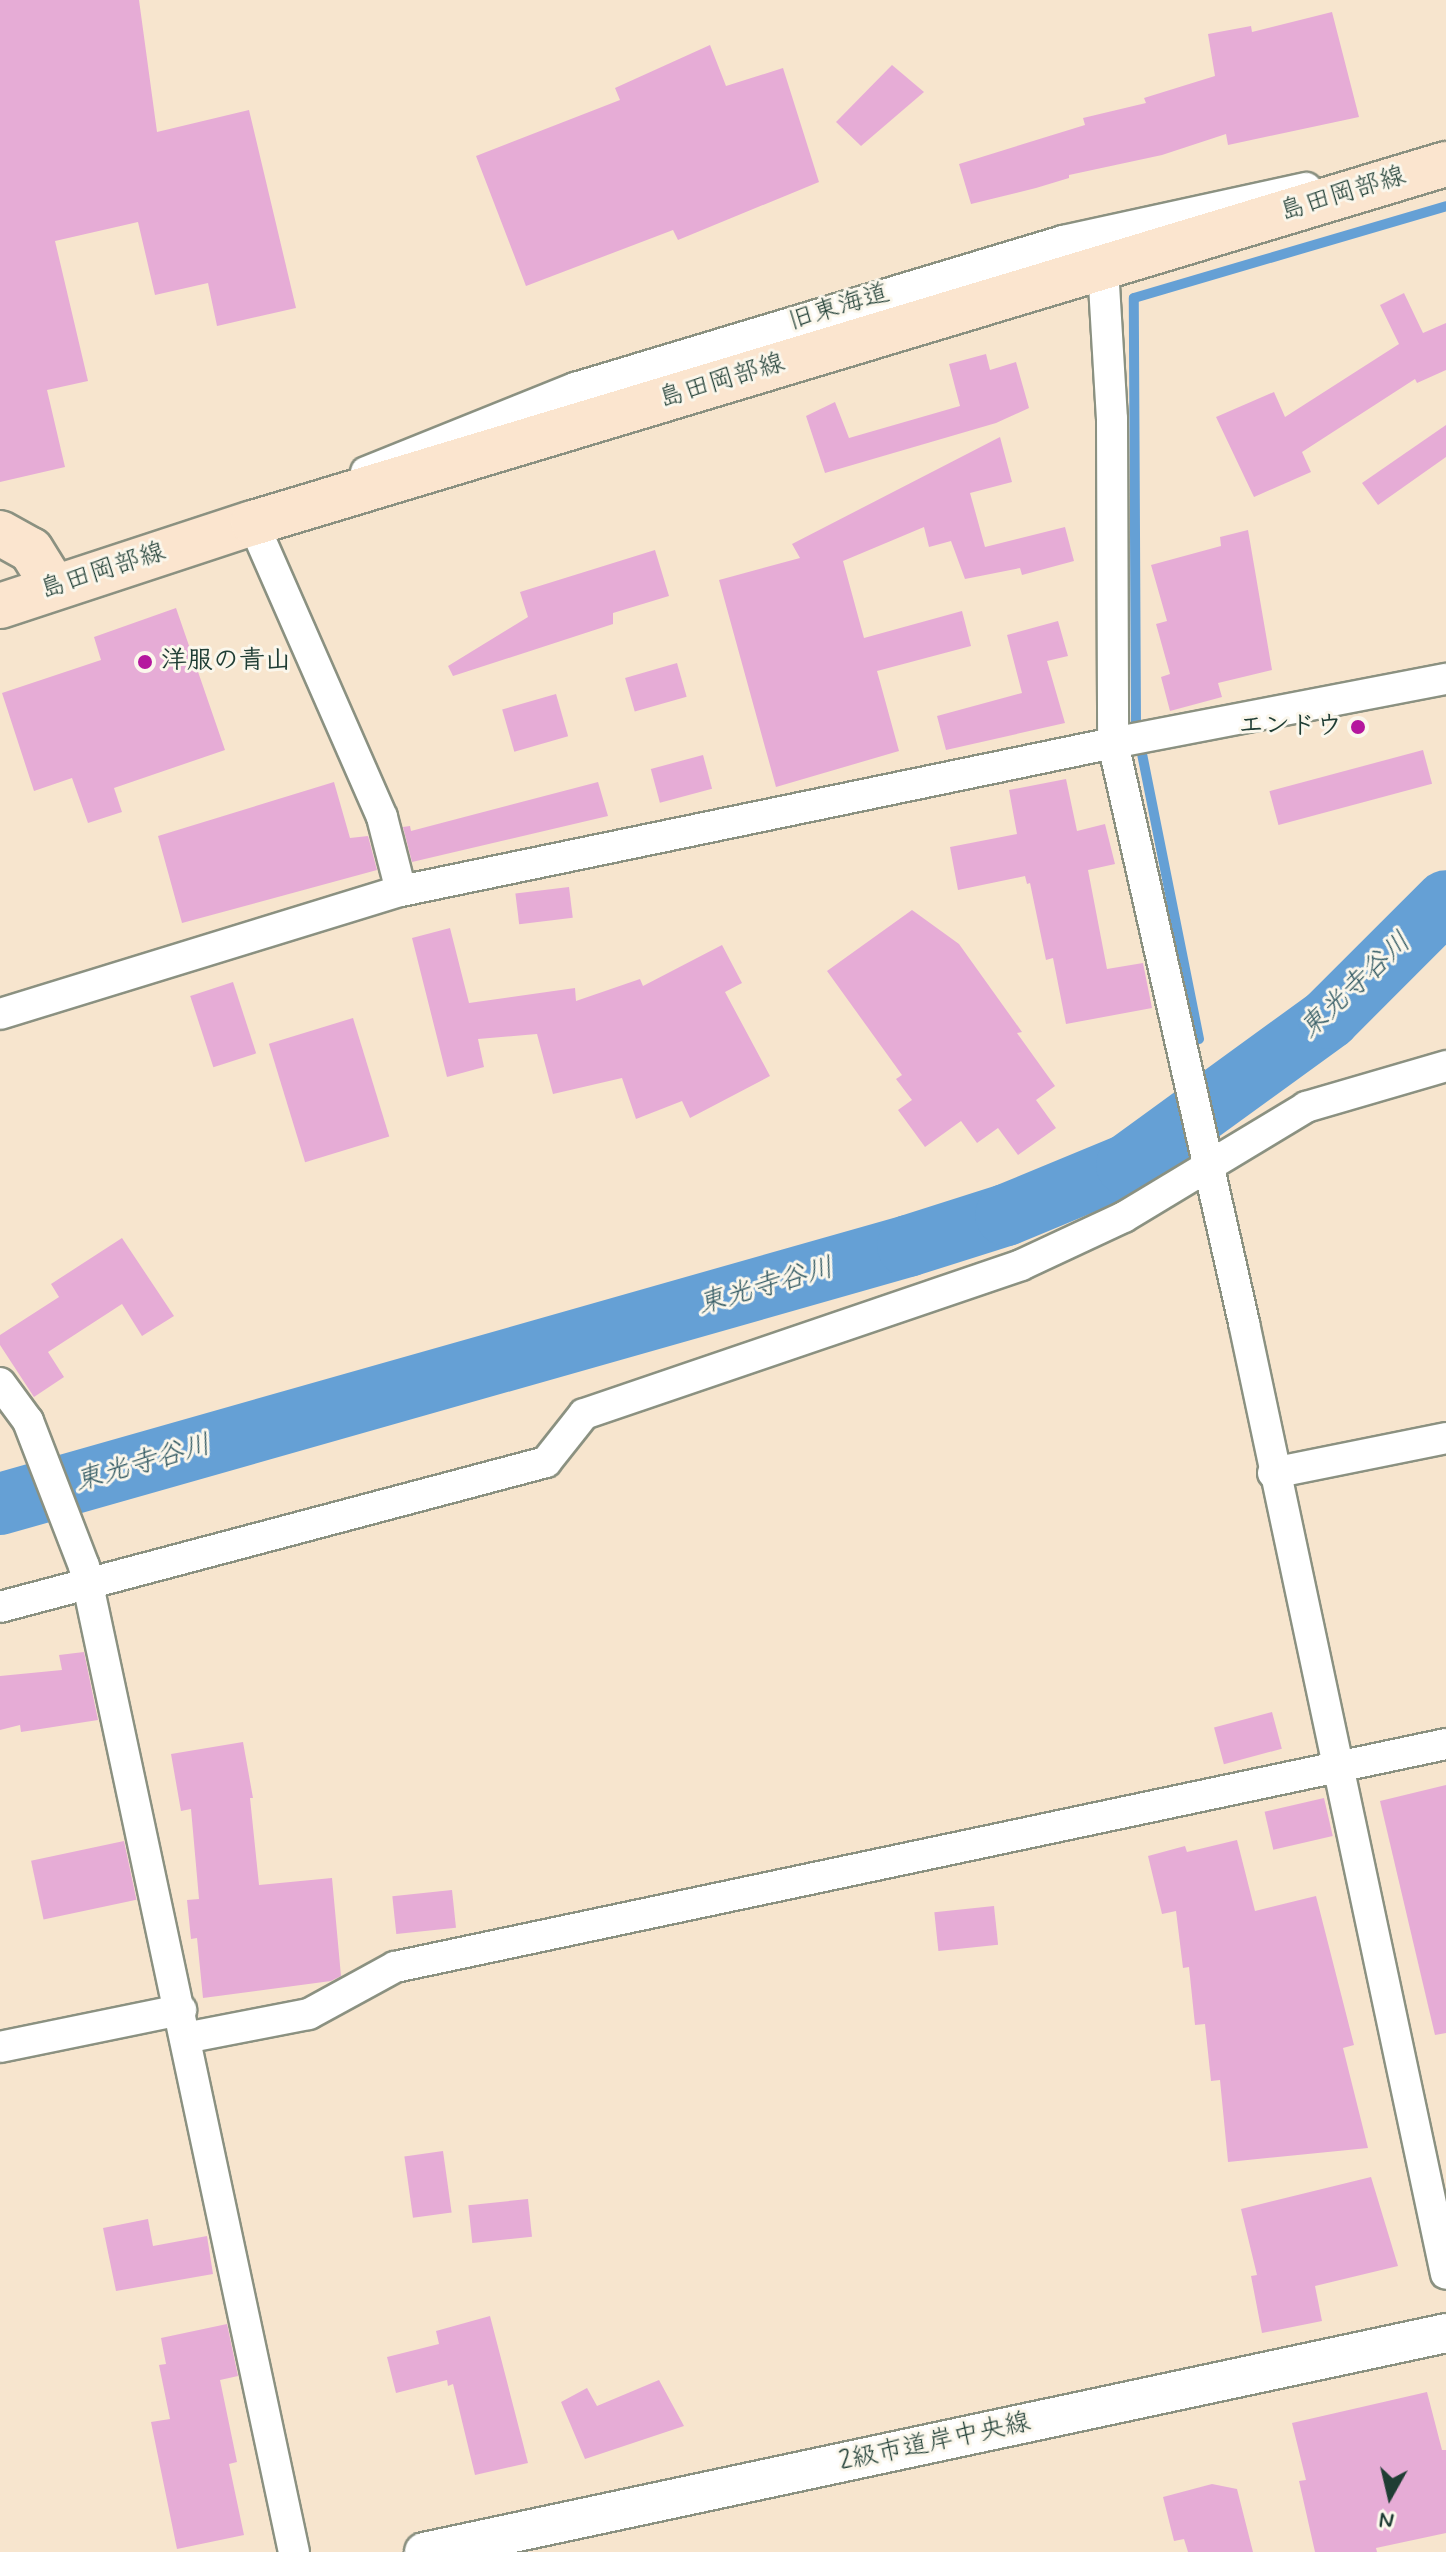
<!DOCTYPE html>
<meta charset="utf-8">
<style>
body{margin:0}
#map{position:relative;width:1446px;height:2552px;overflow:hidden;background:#f7e5ce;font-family:Mynerve,"Klee One",sans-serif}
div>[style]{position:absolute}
.stream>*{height:10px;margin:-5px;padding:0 5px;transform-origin:5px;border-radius:5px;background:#65a0d5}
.river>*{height:62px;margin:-31px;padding:0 31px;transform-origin:31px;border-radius:31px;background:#65a0d5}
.building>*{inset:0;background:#e6acd6;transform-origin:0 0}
.roads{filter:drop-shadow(2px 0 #8b9181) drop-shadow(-2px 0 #8b9181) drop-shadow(0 2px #8b9181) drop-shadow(0 -2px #8b9181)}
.minor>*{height:30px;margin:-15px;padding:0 15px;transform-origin:15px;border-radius:15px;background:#fff}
.tertiary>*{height:38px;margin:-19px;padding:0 19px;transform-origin:19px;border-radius:19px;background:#fff}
.secondary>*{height:44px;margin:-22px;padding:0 22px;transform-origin:22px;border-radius:22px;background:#fbe5cf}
.dots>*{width:22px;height:22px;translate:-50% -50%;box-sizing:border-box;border:4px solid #fbf7ec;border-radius:50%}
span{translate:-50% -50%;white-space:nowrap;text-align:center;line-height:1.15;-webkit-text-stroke:6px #fbf7ec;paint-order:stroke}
.street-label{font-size:26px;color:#1f3d34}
.poi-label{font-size:26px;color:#1f3d34;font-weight:700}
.left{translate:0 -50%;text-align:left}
.right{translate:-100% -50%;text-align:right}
.water-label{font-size:28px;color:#345b64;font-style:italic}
.north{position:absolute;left:1350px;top:2456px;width:80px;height:80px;-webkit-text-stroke:6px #fbf7ec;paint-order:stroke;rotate:188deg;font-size:22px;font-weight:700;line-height:32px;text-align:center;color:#1f3d34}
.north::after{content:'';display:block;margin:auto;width:28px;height:36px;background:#1f3d34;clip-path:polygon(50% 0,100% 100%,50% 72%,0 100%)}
</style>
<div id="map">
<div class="stream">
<i style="left:1199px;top:1039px;width:320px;rotate:-101.3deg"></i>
<i style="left:1136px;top:725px;width:427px;rotate:-90.3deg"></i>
<i style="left:1134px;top:298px;width:325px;rotate:-16.4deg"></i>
</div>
<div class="river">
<i style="left:0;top:1504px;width:944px;rotate:-15.86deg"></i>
<i style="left:908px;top:1246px;width:103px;rotate:-17.6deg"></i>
<i style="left:1006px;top:1215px;width:131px;rotate:-22.5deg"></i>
<i style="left:1127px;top:1165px;width:250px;rotate:-36deg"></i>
<i style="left:1329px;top:1018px;width:165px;rotate:-45deg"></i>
</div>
<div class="building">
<i style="clip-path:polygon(0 0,139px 0,157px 132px,249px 110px,296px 308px,217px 326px,208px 283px,155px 295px,138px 222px,55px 241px,88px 381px,47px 390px,65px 467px,0 482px)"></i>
<i style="clip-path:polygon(1332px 12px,1359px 117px,1228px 145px,1226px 134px,1162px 155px,1069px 175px,1069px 178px,1036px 188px,971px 204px,959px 164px,1085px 125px,1083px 118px,1146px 103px,1144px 98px,1215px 76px,1208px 34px,1251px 26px,1252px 32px)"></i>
<i style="clip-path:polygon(710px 45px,726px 86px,783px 68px,819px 182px,678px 240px,673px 230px,526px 286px,476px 156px,620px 100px,615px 88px)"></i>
<i style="clip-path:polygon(892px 65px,924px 92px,861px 146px,836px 122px)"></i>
<i style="clip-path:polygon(1404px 293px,1423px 333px,1446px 323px,1446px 370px,1417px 383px,1415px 379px,1302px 452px,1311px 472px,1254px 497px,1216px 417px,1274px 392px,1285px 417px,1399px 344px,1380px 305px)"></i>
<i style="clip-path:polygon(986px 354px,990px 370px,1016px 362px,1029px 408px,996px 423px,825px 473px,806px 416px,835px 402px,849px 438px,960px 406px,949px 364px)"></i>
<i style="clip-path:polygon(1446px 425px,1446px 457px,1378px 505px,1362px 483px)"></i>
<i style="clip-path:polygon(1000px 437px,1012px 482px,970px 493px,985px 547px,1065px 527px,1074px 561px,1022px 575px,1020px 568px,965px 579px,951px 541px,929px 547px,924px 527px,843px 561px,864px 638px,962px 611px,971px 646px,877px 671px,899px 751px,776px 787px,719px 580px,800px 558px,792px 544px)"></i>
<i style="clip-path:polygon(1248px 530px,1272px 670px,1218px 683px,1222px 697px,1170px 711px,1161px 677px,1170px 674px,1156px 624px,1167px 621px,1151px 565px,1221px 546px,1220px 537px)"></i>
<i style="clip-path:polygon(655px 550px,669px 596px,613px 613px,613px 624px,453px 676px,448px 666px,528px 617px,520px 592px)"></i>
<i style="clip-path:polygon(176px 608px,225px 750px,114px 788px,122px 812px,88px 823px,72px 778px,34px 791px,2px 693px,101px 660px,94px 637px)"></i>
<i style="clip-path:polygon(1058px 621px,1068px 656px,1047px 661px,1065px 723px,946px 750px,937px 716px,1022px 693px,1007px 635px)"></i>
<i style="left:677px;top:663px;width:35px;height:54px;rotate:74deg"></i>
<i style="left:556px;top:694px;width:44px;height:56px;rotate:74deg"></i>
<i style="left:1423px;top:750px;width:35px;height:159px;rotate:75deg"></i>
<i style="left:703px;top:755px;width:35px;height:54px;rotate:75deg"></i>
<i style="clip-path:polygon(1066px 779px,1077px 831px,1105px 824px,1115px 864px,1088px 870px,1107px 969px,1143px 963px,1152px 1008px,1066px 1024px,1053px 958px,1046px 960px,1030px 883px,1027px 884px,1025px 876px,958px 890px,950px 847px,1017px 834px,1009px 790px)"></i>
<i style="clip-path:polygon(334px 782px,350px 838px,368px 836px,377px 870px,182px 923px,158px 836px)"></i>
<i style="clip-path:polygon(598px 782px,608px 816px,412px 862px,403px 827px,410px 826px,411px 831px)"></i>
<i style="left:569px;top:887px;width:31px;height:54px;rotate:83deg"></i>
<i style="clip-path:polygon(912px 910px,959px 944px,1022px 1032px,1017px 1033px,1055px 1086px,1036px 1100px,1056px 1128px,1018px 1155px,998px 1128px,977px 1143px,961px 1121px,925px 1147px,898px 1110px,912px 1100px,896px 1079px,902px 1075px,827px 971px)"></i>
<i style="clip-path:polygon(450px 928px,469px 1003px,575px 988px,576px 1001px,640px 979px,643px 986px,722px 945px,742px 983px,725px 992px,770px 1076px,690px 1118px,682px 1101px,636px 1119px,622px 1078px,553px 1094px,537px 1034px,478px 1039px,484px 1067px,447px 1077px,412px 938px)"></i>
<i style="left:233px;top:982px;width:75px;height:45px;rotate:72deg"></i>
<i style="left:353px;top:1018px;width:124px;height:88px;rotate:73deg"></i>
<i style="clip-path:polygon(122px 1238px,174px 1316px,142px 1336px,122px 1304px,48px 1352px,64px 1377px,34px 1397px,0 1345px,0 1335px,59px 1297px,51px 1284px)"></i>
<i style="clip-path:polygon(84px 1652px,98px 1720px,21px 1732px,20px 1725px,0 1730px,0 1676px,62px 1670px,59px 1655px)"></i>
<i style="left:1272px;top:1712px;width:38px;height:60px;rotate:75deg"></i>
<i style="clip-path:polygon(243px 1742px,253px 1798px,250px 1798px,259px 1885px,332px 1878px,341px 1976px,331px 1981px,203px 1998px,197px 1938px,191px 1939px,187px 1900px,199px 1899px,191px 1809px,181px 1811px,171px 1754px)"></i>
<i style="clip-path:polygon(1446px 1785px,1446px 2033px,1435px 2035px,1380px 1801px)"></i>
<i style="left:1324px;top:1798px;width:39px;height:61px;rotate:77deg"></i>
<i style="clip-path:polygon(1237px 1840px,1255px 1911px,1316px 1896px,1354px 2045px,1343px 2048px,1368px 2148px,1228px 2162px,1220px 2080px,1211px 2081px,1205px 2024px,1195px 2025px,1189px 1967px,1183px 1968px,1176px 1911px,1162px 1914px,1148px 1856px,1185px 1846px,1187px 1852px)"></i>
<i style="left:124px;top:1841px;width:60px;height:95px;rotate:78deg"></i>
<i style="left:452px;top:1890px;width:38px;height:60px;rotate:84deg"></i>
<i style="left:994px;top:1906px;width:39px;height:60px;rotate:84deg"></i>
<i style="left:443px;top:2151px;width:62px;height:39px;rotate:82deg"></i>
<i style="clip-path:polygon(1371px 2177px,1398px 2266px,1315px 2286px,1322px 2321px,1262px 2333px,1251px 2276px,1257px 2275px,1241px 2209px)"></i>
<i style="left:528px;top:2199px;width:38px;height:60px;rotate:84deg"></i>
<i style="clip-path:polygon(148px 2219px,153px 2246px,207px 2236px,213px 2274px,116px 2291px,103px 2228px)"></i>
<i style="clip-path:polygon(490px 2316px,528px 2463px,475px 2475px,453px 2384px,448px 2386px,447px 2380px,396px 2393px,387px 2357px,439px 2344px,436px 2331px)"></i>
<i style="clip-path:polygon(227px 2324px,238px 2376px,220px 2380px,237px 2462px,229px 2464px,244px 2535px,177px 2549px,151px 2422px,170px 2419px,159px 2365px,166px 2364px,161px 2338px)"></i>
<i style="clip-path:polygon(659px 2380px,684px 2426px,585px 2459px,561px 2402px,587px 2388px,597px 2406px)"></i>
<i style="clip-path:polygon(1427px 2392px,1442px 2450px,1446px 2450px,1446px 2533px,1376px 2548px,1377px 2552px,1315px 2552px,1299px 2481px,1306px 2480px,1292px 2423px)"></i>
<i style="clip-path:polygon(1212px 2484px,1237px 2489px,1253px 2552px,1188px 2552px,1184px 2539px,1174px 2541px,1163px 2497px)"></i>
</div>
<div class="roads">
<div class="minor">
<i style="left:1103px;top:268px;width:151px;rotate:86.6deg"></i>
<i style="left:1112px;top:419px;width:324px;rotate:89.8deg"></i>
<i style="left:1113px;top:743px;width:595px;rotate:77.27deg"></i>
<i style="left:1244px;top:1323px;width:972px;rotate:78.01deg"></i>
<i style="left:366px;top:472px;width:225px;rotate:-21.9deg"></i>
<i style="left:575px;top:388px;width:510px;rotate:-16.76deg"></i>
<i style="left:1063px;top:241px;width:249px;rotate:-12.3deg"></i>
<i style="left:268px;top:516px;width:17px;rotate:155deg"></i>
<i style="left:253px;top:523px;width:321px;rotate:66.3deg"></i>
<i style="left:382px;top:817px;width:76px;rotate:75.6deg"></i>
<i style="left:0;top:1014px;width:419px;rotate:-17.1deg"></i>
<i style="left:401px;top:891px;width:727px;rotate:-11.74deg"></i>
<i style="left:1113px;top:743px;width:339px;rotate:-10.9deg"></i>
<i style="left:0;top:1383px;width:47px;rotate:53.6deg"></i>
<i style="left:28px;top:1421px;width:155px;rotate:68.9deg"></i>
<i style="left:84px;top:1566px;width:1008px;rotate:77.98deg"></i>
<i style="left:1273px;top:1473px;width:177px;rotate:-11.4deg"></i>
<i style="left:0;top:1607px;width:565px;rotate:-14.87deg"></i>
<i style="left:546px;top:1462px;width:61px;rotate:-51.6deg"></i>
<i style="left:584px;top:1414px;width:462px;rotate:-18.8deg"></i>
<i style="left:1021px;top:1265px;width:114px;rotate:-25deg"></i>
<i style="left:1124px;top:1217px;width:213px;rotate:-31.1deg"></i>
<i style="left:1306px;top:1107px;width:146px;rotate:-16.3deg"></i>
<i style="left:185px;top:2038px;width:126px;rotate:-11deg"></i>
<i style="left:309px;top:2014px;width:98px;rotate:-28.7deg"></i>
<i style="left:395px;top:1967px;width:1074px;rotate:-11.98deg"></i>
<i style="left:0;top:2047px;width:185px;rotate:-11.6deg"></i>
</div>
<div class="tertiary">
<i style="left:424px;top:2552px;width:1045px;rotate:-12.09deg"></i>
</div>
<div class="secondary">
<i style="left:0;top:533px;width:35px;rotate:29deg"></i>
<i style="left:31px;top:550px;width:44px;rotate:58.1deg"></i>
<i style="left:0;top:606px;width:266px;rotate:-18.2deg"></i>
<i style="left:253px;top:523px;width:1246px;rotate:-16.75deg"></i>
</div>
</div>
<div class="dots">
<i style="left:145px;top:662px;background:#b5179e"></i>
<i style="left:1358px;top:727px;background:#b5179e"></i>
</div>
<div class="street-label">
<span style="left:1343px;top:195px;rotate:-17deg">島田岡部線</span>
<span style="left:839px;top:308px;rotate:-17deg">旧東海道</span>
<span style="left:722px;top:382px;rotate:-17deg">島田岡部線</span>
<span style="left:103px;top:572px;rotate:-18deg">島田岡部線</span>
<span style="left:935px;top:2443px;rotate:-12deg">2級市道岸中央線</span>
</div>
<div class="poi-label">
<span class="left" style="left:161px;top:662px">洋服の青山</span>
<span class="right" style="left:1342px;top:727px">エンドウ</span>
</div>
<div class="water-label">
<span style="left:1356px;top:986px;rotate:-43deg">東光寺谷川</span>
<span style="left:766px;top:1287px;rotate:-16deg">東光寺谷川</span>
<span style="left:143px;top:1464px;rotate:-16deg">東光寺谷川</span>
</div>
<div class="north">N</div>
</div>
